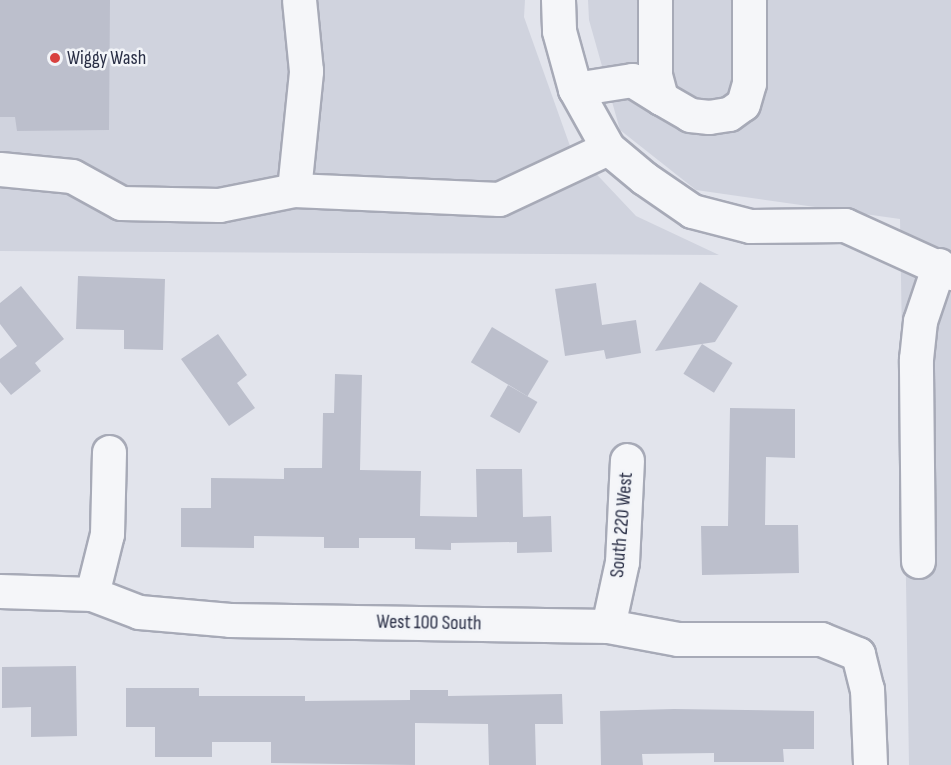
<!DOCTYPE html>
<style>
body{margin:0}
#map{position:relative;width:951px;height:765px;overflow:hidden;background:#e2e4ec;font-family:"Sofia Sans Condensed",sans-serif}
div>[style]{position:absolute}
.built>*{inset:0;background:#d0d3de}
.building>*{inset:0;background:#bcbfcc;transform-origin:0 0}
.roads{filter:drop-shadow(2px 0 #a7aab7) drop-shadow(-2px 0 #a7aab7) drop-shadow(0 2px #a7aab7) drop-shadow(0 -2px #a7aab7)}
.minor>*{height:33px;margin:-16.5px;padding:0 16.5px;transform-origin:16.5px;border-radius:16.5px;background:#f5f6f9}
.dots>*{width:16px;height:16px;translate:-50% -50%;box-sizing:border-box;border:3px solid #f2f4f8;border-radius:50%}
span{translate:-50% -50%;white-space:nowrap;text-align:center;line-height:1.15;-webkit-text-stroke:5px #f2f4f8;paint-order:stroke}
.poi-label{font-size:20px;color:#292e45}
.left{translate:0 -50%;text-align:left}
.street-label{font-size:20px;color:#292e45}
</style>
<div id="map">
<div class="built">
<i style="clip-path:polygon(0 0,525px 0,524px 17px,570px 146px,636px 216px,719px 255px,0 251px)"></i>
<i style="clip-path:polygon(588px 0,951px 0,951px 765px,909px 765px,900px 219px,696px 190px,620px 130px,589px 20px)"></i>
</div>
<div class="building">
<i style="clip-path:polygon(0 0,110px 0,109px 130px,17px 131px,15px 117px,0 117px)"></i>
<i style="clip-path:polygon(78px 276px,165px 279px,163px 350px,124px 349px,124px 330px,76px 329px)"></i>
<i style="clip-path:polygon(700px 282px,738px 306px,715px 342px,655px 351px)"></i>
<i style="clip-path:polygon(596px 283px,602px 325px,636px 320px,641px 353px,606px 359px,604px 350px,565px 356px,555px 289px)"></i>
<i style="clip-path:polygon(21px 286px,64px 339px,35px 363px,41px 371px,11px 395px,0 382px,0 359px,17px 346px,0 324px,0 303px)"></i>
<i style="left:492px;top:327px;width:66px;height:41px;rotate:31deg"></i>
<i style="clip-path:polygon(218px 334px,247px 375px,237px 383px,255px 408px,229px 426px,181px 359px)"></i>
<i style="left:702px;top:344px;width:36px;height:35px;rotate:32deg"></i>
<i style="clip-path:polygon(335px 374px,362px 375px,360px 470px,421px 471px,420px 516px,477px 517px,476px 469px,522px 469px,523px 517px,551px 516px,552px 552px,517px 553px,517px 542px,451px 543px,451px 550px,415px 549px,415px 538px,359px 538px,359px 548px,324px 548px,324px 537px,254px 536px,254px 548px,181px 547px,181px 508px,211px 508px,211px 478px,284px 479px,284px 468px,322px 468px,323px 413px,334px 413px)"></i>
<i style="left:508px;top:385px;width:34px;height:36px;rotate:30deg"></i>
<i style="clip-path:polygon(730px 408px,795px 409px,795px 458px,766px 457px,765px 525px,798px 525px,799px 573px,702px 575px,701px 526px,728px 526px)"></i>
<i style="clip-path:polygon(76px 666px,77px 736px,31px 737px,31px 707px,2px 708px,2px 667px)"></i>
<i style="clip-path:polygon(126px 688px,199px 688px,199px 696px,305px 696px,305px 701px,410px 700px,410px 690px,448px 690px,448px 696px,562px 694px,563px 724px,535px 724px,536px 765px,489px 765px,488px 724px,415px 723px,415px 765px,271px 763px,271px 742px,212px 742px,212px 757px,155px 757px,155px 727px,126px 727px)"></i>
<i style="clip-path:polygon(674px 709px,814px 711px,814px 749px,783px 749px,784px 762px,714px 762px,714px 753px,642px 754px,643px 765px,601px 765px,600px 711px)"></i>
</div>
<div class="roads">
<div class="minor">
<i style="left:558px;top:0;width:31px;rotate:88deg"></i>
<i style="left:559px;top:31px;width:60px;rotate:74.6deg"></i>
<i style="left:575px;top:89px;width:68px;rotate:60.8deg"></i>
<i style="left:608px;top:148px;width:47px;rotate:39.8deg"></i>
<i style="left:644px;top:178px;width:58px;rotate:34.5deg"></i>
<i style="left:692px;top:211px;width:60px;rotate:14.5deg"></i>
<i style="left:750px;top:226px;width:95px;rotate:-0.6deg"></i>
<i style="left:845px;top:225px;width:116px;rotate:24.4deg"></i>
<i style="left:655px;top:0;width:75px;rotate:90deg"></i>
<i style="left:655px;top:75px;width:24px;rotate:75deg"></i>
<i style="left:661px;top:98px;width:34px;rotate:30deg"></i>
<i style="left:690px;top:115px;width:19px;rotate:6deg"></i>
<i style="left:709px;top:117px;width:20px;rotate:-9deg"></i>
<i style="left:729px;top:114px;width:17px;rotate:-36deg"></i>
<i style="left:743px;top:104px;width:22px;rotate:-74deg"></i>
<i style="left:749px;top:83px;width:83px;rotate:-90deg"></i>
<i style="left:575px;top:89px;width:58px;rotate:-9deg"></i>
<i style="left:632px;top:80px;width:34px;rotate:32deg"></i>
<i style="left:0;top:169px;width:72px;rotate:5.6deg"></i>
<i style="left:72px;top:176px;width:56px;rotate:28.9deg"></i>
<i style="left:121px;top:203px;width:98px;rotate:1.2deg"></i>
<i style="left:219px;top:205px;width:76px;rotate:-11.3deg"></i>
<i style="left:294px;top:190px;width:120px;rotate:-84.2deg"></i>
<i style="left:306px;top:71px;width:71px;rotate:-95.6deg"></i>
<i style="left:294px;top:190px;width:205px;rotate:2.5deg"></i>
<i style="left:499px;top:199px;width:120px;rotate:-25.1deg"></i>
<i style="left:918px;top:561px;width:202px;rotate:-90.6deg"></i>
<i style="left:916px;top:359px;width:38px;rotate:-84deg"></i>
<i style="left:920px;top:321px;width:59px;rotate:-71.3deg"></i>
<i style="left:0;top:591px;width:92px;rotate:1.9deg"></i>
<i style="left:92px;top:594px;width:50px;rotate:21deg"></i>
<i style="left:139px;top:612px;width:91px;rotate:5deg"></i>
<i style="left:230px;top:620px;width:378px;rotate:0.9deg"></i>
<i style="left:608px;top:626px;width:71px;rotate:10.5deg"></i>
<i style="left:678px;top:639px;width:143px"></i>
<i style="left:821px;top:639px;width:40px;rotate:22deg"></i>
<i style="left:858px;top:654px;width:36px;rotate:76deg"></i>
<i style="left:867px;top:689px;width:76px;rotate:87.7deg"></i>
<i style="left:92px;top:594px;width:62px;rotate:-76deg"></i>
<i style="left:107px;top:534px;width:82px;rotate:-88.6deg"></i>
<i style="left:608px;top:626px;width:66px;rotate:-77.7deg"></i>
<i style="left:622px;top:562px;width:102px;rotate:-87.2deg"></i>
</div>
</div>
<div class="dots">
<i style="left:55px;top:58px;background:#d8413f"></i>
</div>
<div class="poi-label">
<span class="left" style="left:67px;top:58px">Wiggy Wash</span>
</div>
<div class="street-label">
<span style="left:622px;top:525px;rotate:-85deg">South 220 West</span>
<span style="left:429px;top:623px;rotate:1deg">West 100 South</span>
</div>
</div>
